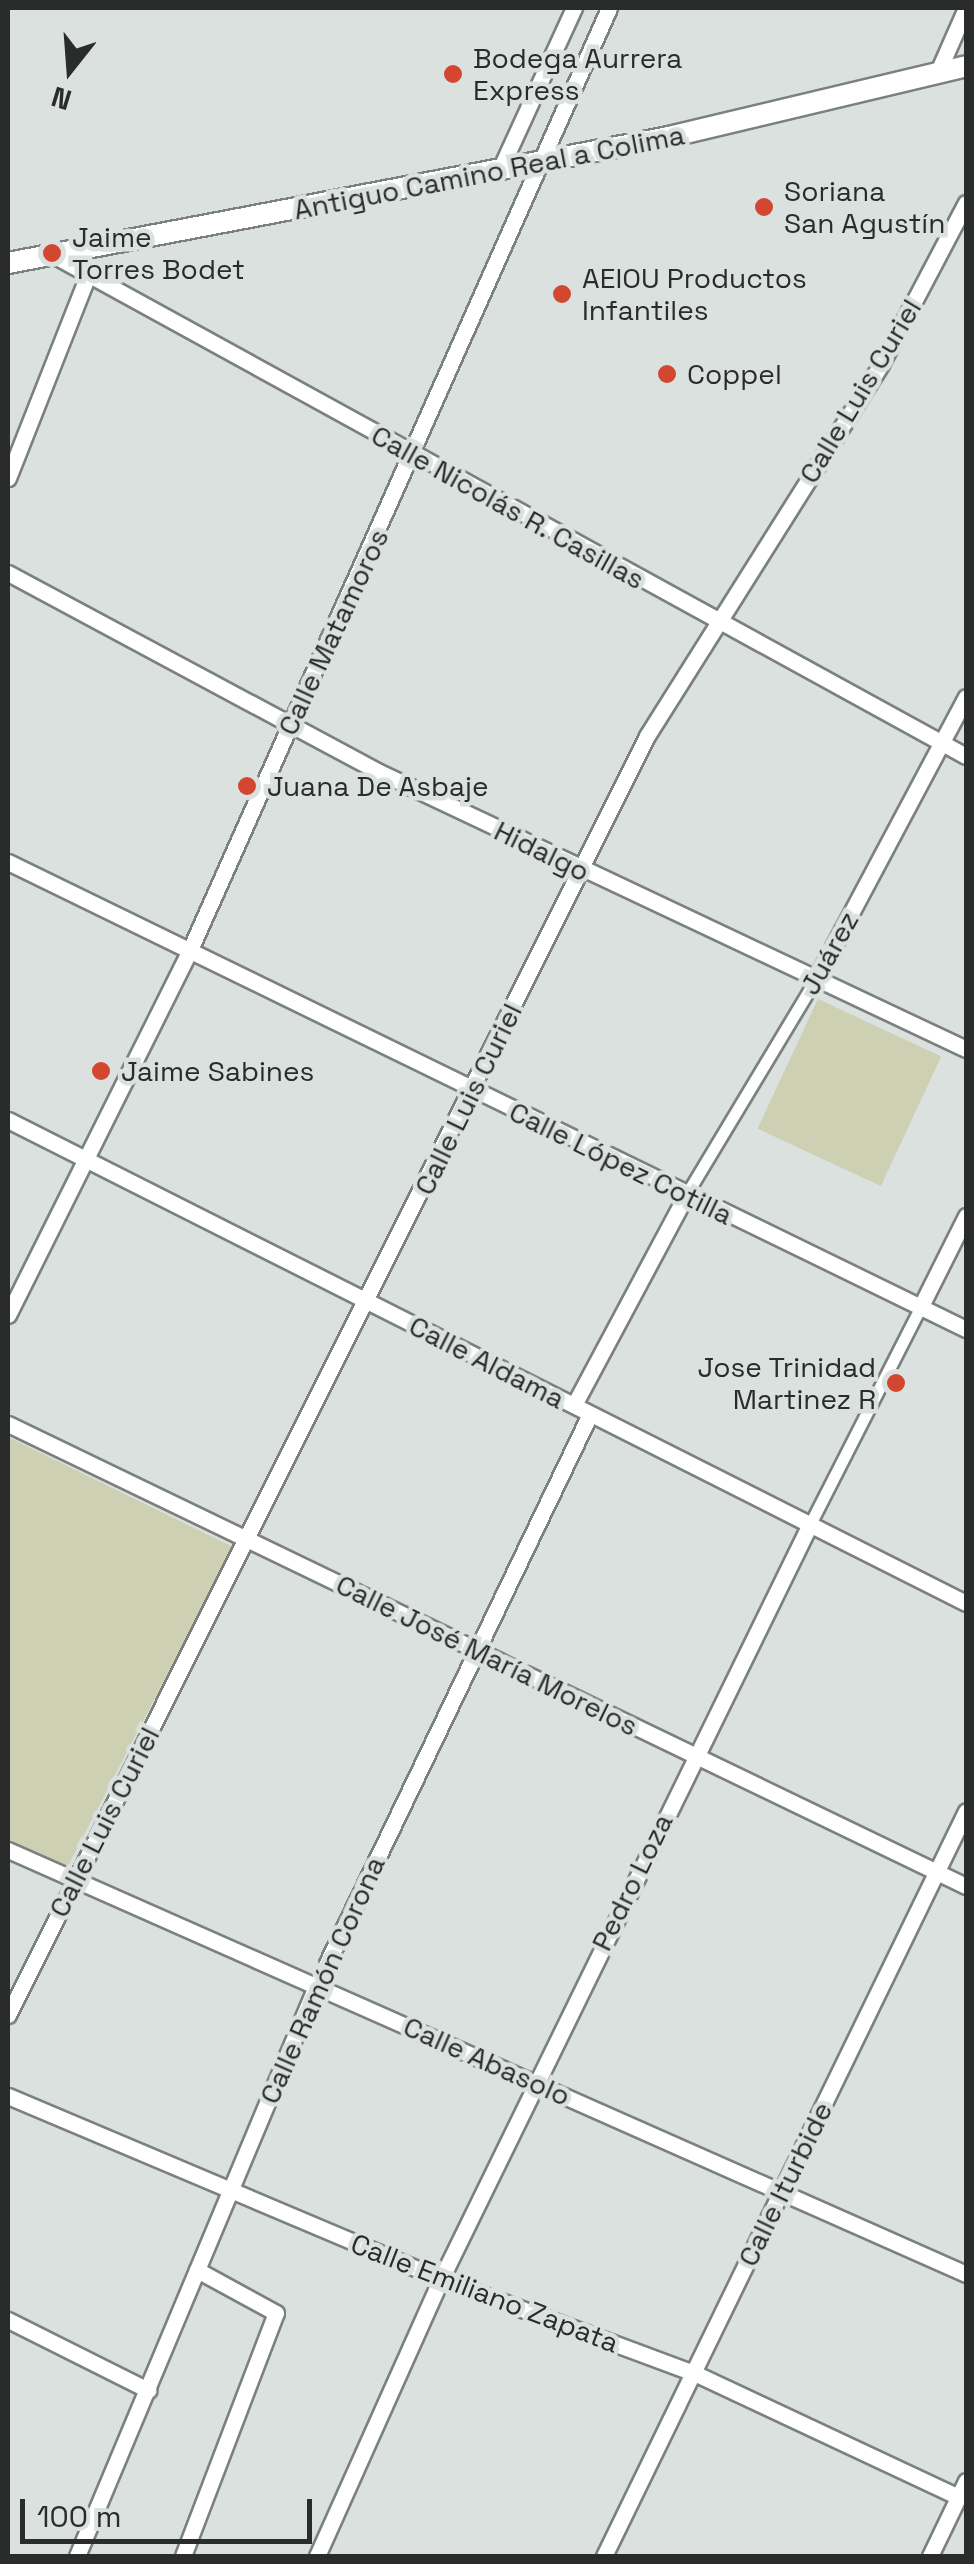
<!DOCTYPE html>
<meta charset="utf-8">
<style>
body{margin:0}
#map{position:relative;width:974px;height:2564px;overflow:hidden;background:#dae1de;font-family:"Space Grotesk",sans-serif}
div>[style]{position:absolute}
.green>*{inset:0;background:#cdd0b3;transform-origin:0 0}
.roads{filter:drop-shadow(2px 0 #7b817e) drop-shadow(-2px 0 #7b817e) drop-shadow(0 2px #7b817e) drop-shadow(0 -2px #7b817e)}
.pedestrian>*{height:11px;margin:-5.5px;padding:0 5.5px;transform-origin:5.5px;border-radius:5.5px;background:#fff}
.minor>*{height:15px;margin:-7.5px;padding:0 7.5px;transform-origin:7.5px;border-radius:7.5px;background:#fff}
.secondary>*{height:20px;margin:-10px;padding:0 10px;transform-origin:10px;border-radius:10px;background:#fff}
.dots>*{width:28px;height:28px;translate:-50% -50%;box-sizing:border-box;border:5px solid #dae1de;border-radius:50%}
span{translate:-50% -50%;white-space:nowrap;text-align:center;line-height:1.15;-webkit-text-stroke:9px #dae1de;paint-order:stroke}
.poi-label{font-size:28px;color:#2a2c2b}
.left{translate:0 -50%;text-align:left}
.right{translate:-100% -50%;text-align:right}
.street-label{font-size:28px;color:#2a2c2b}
.frame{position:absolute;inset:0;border:10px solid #2a2c2b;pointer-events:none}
.north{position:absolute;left:20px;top:20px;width:100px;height:100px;-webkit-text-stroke:8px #dae1de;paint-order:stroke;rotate:197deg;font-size:28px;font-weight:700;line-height:40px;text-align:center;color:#2a2c2b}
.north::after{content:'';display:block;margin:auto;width:35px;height:45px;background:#2a2c2b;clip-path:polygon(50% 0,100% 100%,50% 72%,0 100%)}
.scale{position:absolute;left:20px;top:2499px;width:292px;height:45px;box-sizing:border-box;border:5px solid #2a2c2b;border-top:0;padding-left:12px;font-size:30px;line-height:35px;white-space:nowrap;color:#2a2c2b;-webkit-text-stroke:8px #dae1de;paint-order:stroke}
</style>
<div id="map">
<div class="green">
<i style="left:818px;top:999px;width:136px;height:143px;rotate:25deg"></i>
<i style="clip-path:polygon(8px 1437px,233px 1547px,68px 1866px,8px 1840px)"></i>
</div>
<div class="roads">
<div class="pedestrian">
<i style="left:686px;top:1195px;width:254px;rotate:-59deg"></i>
<i style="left:810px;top:1524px;width:242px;rotate:-63deg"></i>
</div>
<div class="minor">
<i style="left:937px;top:74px;width:72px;rotate:-66.3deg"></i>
<i style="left:502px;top:165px;width:173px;rotate:-65.4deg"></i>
<i style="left:53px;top:255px;width:1041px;rotate:28.76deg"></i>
<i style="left:8px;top:478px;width:218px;rotate:-68.5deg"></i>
<i style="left:8px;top:573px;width:419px;rotate:28.2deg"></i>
<i style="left:377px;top:771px;width:651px;rotate:25.27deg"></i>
<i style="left:8px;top:862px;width:1066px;rotate:25.99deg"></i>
<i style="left:817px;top:977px;width:317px;rotate:-62deg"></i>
<i style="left:8px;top:1120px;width:1073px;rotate:26.76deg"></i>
<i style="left:920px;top:1308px;width:103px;rotate:-63.4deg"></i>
<i style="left:8px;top:1315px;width:406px;rotate:-63.5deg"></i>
<i style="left:189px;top:952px;width:1033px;rotate:-66.01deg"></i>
<i style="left:574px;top:1405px;width:238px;rotate:-61.9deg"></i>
<i style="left:8px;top:1424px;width:1064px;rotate:25.75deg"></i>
<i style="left:8px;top:1850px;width:1048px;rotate:23.87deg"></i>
<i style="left:8px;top:2015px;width:1430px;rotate:-63.45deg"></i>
<i style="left:647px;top:736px;width:439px;rotate:-57.8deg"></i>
<i style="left:881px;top:364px;width:182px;rotate:-62.2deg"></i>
<i style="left:8px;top:2096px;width:470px;rotate:22.9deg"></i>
<i style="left:441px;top:2279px;width:270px;rotate:20.4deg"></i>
<i style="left:694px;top:2373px;width:293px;rotate:25.1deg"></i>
<i style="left:8px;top:2320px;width:157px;rotate:26.6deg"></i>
<i style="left:77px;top:2556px;width:618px;rotate:-67.25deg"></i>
<i style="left:316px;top:1986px;width:634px;rotate:-64.4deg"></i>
<i style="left:183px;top:2556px;width:260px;rotate:-69.1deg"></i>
<i style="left:276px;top:2313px;width:90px;rotate:-151.4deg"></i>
<i style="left:317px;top:2556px;width:303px;rotate:-65.9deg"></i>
<i style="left:441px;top:2279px;width:840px;rotate:-63.95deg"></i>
<i style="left:604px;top:2556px;width:828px;rotate:-64.08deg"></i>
<i style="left:930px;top:2556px;width:83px;rotate:-64.4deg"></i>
</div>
<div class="secondary">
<i style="left:8px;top:263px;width:673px;rotate:-10.79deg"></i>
<i style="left:669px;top:137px;width:305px;rotate:-13.4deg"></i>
</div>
</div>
<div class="dots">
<i style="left:453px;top:74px;background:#d34731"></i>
<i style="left:764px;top:207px;background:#d34731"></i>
<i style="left:52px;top:253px;background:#d34731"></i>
<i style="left:562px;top:294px;background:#d34731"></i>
<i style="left:667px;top:374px;background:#d34731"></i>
<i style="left:247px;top:786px;background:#d34731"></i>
<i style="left:101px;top:1071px;background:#d34731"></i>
<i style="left:896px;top:1383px;background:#d34731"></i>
</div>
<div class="poi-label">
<span class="left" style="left:473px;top:74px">Bodega Aurrera<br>Express</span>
<span class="left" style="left:784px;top:207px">Soriana<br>San Agustín</span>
<span class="left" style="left:72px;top:253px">Jaime<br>Torres Bodet</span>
<span class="left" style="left:582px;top:294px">AEIOU Productos<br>Infantiles</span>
<span class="left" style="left:687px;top:374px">Coppel</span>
<span class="left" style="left:267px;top:786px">Juana De Asbaje</span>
<span class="left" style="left:121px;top:1071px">Jaime Sabines</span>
<span class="right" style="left:876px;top:1383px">Jose Trinidad<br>Martinez R</span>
</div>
<div class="street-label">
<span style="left:489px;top:172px;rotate:-11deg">Antiguo Camino Real a Colima</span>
<span style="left:860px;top:391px;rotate:-59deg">Calle Luis Curiel</span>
<span style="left:508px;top:507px;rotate:29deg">Calle Nicolás R. Casillas</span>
<span style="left:333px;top:632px;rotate:-65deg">Calle Matamoros</span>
<span style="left:542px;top:851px;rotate:26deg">Hidalgo</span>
<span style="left:829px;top:953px;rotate:-61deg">Juárez</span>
<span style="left:468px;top:1099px;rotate:-64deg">Calle Luis Curiel</span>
<span style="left:621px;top:1163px;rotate:26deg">Calle López Cotilla</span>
<span style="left:487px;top:1362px;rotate:27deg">Calle Aldama</span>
<span style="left:487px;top:1655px;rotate:26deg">Calle José María Morelos</span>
<span style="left:104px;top:1822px;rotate:-63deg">Calle Luis Curiel</span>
<span style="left:632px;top:1882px;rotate:-64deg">Pedro Loza</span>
<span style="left:322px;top:1980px;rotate:-66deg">Calle Ramón Corona</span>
<span style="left:487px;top:2061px;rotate:24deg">Calle Abasolo</span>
<span style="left:785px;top:2184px;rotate:-64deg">Calle Iturbide</span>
<span style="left:485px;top:2293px;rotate:21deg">Calle Emiliano Zapata</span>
</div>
<div class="frame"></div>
<div class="north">N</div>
<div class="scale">100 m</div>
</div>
